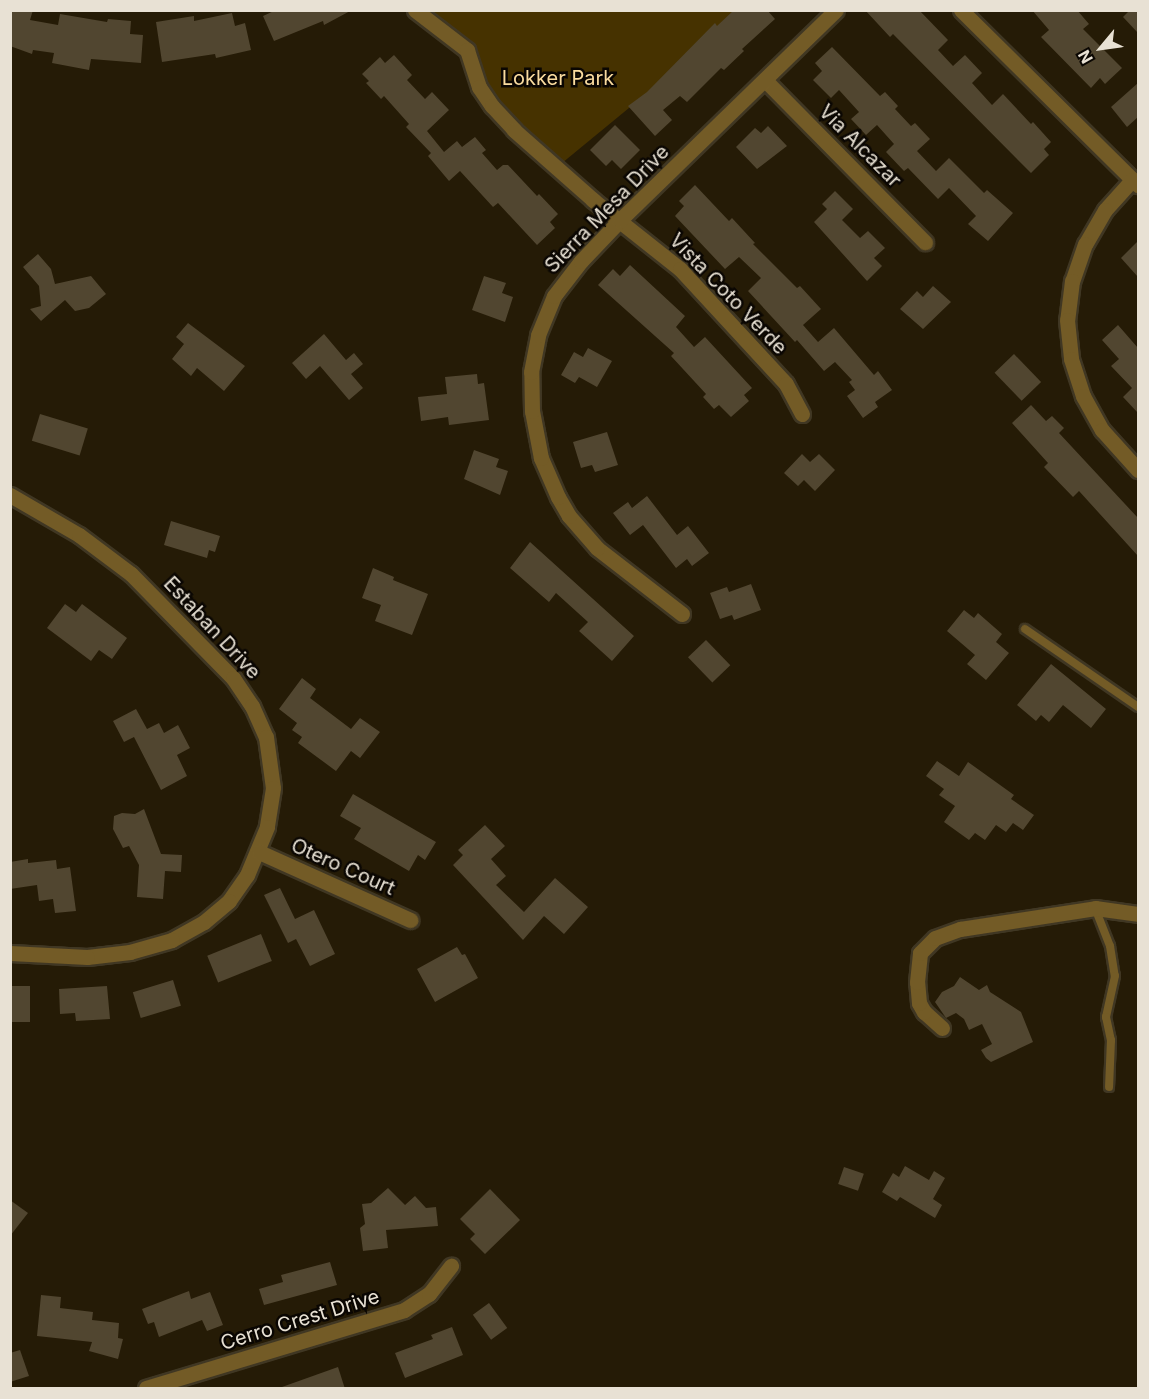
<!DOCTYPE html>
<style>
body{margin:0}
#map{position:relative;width:1149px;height:1399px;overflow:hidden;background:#251b06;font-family:Inter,sans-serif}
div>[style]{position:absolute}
.green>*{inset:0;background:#463200}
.building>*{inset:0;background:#514630;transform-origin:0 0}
.roads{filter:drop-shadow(2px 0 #403723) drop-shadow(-2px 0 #403723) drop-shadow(0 2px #403723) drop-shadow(0 -2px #403723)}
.service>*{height:8px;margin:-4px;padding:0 4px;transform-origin:4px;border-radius:4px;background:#735b26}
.minor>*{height:15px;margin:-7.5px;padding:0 7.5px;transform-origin:7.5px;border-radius:7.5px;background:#735b26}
span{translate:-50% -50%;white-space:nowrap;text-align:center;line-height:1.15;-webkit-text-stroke:5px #0a0602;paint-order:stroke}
.park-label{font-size:20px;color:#f9db9e}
.street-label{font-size:20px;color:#e8e1d4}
.frame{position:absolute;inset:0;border:12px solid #e8e1d4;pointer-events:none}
.north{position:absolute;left:1071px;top:18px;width:60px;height:60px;-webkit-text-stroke:4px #0a0602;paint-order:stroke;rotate:241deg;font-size:16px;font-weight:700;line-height:24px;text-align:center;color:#e8e1d4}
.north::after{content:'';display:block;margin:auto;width:21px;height:27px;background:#e8e1d4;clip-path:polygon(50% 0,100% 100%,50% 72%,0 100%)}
</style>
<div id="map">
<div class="green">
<i style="clip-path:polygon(415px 11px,747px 11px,556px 168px,492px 106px,467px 50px)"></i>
</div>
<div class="building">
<i style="clip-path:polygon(10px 10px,33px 10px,30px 20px,58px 25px,60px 14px,107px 22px,108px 19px,131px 21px,130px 34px,143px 35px,141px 63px,91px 59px,89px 70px,52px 63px,54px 53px,33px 50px,32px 54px,10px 46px)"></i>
<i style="clip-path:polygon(276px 10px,352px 10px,324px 25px,323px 21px,274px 41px,263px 16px)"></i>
<i style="clip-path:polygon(734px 10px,767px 10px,775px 19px,742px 49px,744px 51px,724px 70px,721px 68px,687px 102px,680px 96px,663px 110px,672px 120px,655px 136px,628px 106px,647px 92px,715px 23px,717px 26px)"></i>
<i style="clip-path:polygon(865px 10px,919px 10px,948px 40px,938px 50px,953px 66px,965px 55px,982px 73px,972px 83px,992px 105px,1003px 94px,1031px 124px,1033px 122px,1051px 142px,1044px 149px,1049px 155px,1031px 173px,893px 34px,890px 37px)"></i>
<i style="clip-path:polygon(1032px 10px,1077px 10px,1089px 24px,1083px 29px,1122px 68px,1105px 84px,1100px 78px,1091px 88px,1041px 37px,1049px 30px)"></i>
<i style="clip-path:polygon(1130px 10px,1138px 10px,1138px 33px,1123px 17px)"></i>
<i style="clip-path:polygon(232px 13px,235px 26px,245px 23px,251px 50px,216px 58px,215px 54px,162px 62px,156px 22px,194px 16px,194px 21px)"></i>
<i style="clip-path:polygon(832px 47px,880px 96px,885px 92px,898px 106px,895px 109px,911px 126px,915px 123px,930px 139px,917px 151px,936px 171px,949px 158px,984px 193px,987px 190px,1013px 213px,988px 241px,968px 224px,976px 216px,949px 188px,938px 199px,908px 168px,904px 171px,886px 152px,894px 144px,877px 125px,866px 135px,851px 119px,859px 112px,839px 90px,831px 98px,813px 80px,822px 71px,815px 63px)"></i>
<i style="clip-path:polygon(394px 55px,412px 75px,407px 80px,425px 99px,432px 92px,449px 110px,427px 131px,444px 152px,457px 141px,462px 147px,475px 137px,486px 150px,482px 153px,497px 170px,503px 165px,508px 165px,537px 196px,539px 194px,558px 214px,550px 222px,555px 228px,537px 245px,498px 203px,493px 207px,460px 171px,449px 181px,428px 156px,431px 153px,406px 127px,409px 124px,384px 96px,381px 99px,366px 83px,369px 81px,362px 74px,380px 57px,385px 63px)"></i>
<i style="clip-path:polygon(1138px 83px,1138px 117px,1127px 127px,1111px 107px)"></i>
<i style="clip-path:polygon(615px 125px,640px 150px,621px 169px,612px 160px,606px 166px,590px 150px)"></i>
<i style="clip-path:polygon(768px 126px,787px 146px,757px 169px,736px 147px,755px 128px,761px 133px)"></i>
<i style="clip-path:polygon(695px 185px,729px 221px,732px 218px,755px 243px,753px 244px,797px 288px,800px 286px,821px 309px,803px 325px,818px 342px,834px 328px,874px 375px,878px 371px,892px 390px,875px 402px,878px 407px,863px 418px,847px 396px,855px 390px,849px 382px,852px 380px,835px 362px,824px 371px,797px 340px,795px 342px,748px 291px,761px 278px,739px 257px,725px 269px,675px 216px,684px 206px,679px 201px)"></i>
<i style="clip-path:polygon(835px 191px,853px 209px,842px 220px,860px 238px,868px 231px,885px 248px,874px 258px,882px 266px,867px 281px,814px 222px,827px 209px,822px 204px)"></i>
<i style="clip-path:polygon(1138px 241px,1138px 277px,1121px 258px)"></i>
<i style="clip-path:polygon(38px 254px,51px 269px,55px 284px,91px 276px,106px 294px,89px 308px,75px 311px,65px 300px,41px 321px,30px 309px,41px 306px,39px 286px,23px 267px)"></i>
<i style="clip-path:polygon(630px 265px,685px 316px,676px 327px,694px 347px,705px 337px,752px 388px,744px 395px,749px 401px,731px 417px,719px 405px,714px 409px,703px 397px,706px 394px,671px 356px,674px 353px,598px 285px,613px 269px,620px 276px)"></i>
<i style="clip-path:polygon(484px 276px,506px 283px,502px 293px,513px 297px,505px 322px,472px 310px)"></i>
<i style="clip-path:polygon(933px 286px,951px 302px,923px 329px,900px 309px,917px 291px,923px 297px)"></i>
<i style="clip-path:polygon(188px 323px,245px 366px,224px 391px,197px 368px,191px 376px,172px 359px,184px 344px,176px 337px)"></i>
<i style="clip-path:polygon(1118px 325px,1138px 348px,1138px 413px,1123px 397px,1132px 388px,1111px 366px,1119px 359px,1102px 340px)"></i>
<i style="clip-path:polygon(324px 334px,346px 360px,354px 353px,363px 364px,351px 374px,363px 388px,349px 400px,320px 366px,306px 379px,292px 363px)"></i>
<i style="clip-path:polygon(588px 348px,612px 361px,597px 387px,579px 377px,575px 383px,561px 375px,574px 352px,583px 357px)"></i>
<i style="left:1014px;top:354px;width:39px;height:27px;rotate:46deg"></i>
<i style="clip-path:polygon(477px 374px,478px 384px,484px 383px,489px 420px,449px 425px,448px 417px,421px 421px,418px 397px,447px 394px,445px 377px)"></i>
<i style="clip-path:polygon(1031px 405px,1046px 421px,1052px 416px,1064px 428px,1059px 433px,1138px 518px,1138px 556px,1079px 491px,1073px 497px,1044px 467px,1048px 463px,1012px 423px)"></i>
<i style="left:40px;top:414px;width:50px;height:28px;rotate:17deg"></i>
<i style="clip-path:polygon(607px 432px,618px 465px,595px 472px,592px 465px,581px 468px,573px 442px)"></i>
<i style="clip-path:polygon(474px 450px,499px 459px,496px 467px,508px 471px,500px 495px,464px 479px)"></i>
<i style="clip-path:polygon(802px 454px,810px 462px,819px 454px,835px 470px,815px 491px,804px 480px,798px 486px,784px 473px)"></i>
<i style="clip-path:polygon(647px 496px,677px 535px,688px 526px,709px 553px,692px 566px,687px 559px,676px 568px,643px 525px,630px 535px,613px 513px,628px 502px,632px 508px)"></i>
<i style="clip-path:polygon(171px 521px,220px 536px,215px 552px,209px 550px,207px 558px,164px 545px)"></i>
<i style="clip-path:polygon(530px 542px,634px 636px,612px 661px,579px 631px,588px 622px,556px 593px,549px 602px,510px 568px)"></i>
<i style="clip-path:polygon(373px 568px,394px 577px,393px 580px,428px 594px,412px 635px,375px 621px,381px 605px,362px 598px)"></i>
<i style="clip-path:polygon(751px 584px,761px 610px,734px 620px,732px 615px,720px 619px,710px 593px,727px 587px,729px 592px)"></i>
<i style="clip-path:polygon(65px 604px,76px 612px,82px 604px,127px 638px,112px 659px,99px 650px,91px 661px,47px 628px)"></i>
<i style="clip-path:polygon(964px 610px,974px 618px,978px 613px,1002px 634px,996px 642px,1009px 653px,986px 680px,967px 664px,975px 655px,947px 631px)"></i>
<i style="left:706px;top:640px;width:35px;height:25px;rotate:46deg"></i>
<i style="clip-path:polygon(1051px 664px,1106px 709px,1091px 728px,1063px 705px,1049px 722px,1041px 715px,1036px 721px,1017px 705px)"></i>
<i style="clip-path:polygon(302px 678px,316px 689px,310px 698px,351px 729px,360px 718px,380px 732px,360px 758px,351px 751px,336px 771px,298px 743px,302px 737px,292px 730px,297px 723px,279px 709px)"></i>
<i style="clip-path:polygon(136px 709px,147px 729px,159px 723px,164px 733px,178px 725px,190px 748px,177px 755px,187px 776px,161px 790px,134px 737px,124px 742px,113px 721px)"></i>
<i style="clip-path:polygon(937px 761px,959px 776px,968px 762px,1014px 795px,1011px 799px,1034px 815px,1023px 830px,1013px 823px,1006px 832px,996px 825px,985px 840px,975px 833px,969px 840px,944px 822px,955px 806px,939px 795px,944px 789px,926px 776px)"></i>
<i style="clip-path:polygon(353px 794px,436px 842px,425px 860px,418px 855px,409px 871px,354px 839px,361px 828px,340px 816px)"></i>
<i style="clip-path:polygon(144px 809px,161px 854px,182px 855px,181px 872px,165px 871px,163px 899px,137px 897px,139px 865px,129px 846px,123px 848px,113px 829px,114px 816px,122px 813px,135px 814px)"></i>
<i style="clip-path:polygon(485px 825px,505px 846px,491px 859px,506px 876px,496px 885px,524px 912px,555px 878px,588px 907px,564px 934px,544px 916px,523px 940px,453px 865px,463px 855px,458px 850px)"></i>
<i style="clip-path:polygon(28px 859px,28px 863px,56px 860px,57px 869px,70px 867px,76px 911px,55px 913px,53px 899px,39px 901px,37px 885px,10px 889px,10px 862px)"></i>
<i style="clip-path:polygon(280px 888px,295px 919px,314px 910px,335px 954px,310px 966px,296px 939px,288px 943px,264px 895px)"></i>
<i style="left:261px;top:934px;width:29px;height:58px;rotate:68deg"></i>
<i style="clip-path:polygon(457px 947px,462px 955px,465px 954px,478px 978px,435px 1002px,417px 969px)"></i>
<i style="clip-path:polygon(960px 977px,979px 990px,987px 985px,990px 992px,1021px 1012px,1033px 1042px,991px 1062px,986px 1058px,981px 1050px,992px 1044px,982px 1024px,969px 1030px,964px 1019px,956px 1013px,946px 1018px,935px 1002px,942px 992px,954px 986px)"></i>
<i style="left:173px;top:980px;width:27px;height:42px;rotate:73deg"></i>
<i style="left:10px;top:986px;width:20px;height:36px"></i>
<i style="clip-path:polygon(107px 986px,110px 1019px,76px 1021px,75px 1013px,60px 1014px,59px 989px)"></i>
<i style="clip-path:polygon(905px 1166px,929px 1180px,934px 1171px,945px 1178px,933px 1199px,942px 1205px,935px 1218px,900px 1197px,897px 1201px,882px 1192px,893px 1173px,899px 1177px)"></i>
<i style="left:844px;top:1167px;width:21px;height:18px;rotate:19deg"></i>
<i style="clip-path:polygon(388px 1188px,405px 1205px,415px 1196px,426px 1208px,436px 1207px,438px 1226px,386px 1230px,388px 1248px,363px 1251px,360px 1228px,365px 1224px,362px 1204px,371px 1203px)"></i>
<i style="clip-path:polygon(490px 1189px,520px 1220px,485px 1254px,470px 1239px,475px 1234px,460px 1219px)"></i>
<i style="clip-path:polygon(10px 1200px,28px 1213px,10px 1236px)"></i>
<i style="clip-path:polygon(330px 1262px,337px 1285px,264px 1305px,259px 1289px,283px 1282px,281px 1275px)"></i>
<i style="clip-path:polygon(189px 1291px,191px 1299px,210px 1292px,223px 1325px,207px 1331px,202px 1320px,159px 1337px,154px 1322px,148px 1324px,142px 1309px)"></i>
<i style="clip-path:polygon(41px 1295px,61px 1297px,60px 1308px,93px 1312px,92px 1320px,119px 1323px,118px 1338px,123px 1339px,118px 1359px,89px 1351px,92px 1342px,37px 1336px)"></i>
<i style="left:489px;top:1303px;width:31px;height:20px;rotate:54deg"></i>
<i style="clip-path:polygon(452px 1327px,463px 1355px,405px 1378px,395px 1353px,433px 1339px,431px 1335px)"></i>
<i style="clip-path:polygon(20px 1350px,29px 1376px,10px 1382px,10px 1353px)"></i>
<i style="clip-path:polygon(338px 1367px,345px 1389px,283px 1389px,282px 1387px)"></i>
</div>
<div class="roads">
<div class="service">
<i style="left:1025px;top:629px;width:137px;rotate:34.6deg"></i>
<i style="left:1095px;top:908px;width:41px;rotate:68.5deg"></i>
<i style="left:1110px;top:946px;width:30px;rotate:81deg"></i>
<i style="left:1115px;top:976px;width:42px;rotate:102.4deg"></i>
<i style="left:1106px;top:1017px;width:24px;rotate:78deg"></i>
<i style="left:1111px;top:1040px;width:47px;rotate:92.4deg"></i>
</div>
<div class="minor">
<i style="left:415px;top:10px;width:66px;rotate:37.6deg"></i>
<i style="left:467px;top:50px;width:39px;rotate:72deg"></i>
<i style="left:479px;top:87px;width:23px;rotate:56deg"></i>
<i style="left:492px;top:106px;width:33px;rotate:47deg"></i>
<i style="left:514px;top:130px;width:106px;rotate:41.5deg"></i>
<i style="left:593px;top:200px;width:111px;rotate:38.4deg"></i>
<i style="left:680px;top:269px;width:156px;rotate:47.3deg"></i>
<i style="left:786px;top:384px;width:34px;rotate:62deg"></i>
<i style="left:961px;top:10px;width:249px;rotate:44.7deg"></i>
<i style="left:765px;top:80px;width:228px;rotate:45.4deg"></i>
<i style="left:1132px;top:180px;width:40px;rotate:132deg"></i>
<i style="left:1105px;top:210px;width:39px;rotate:120deg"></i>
<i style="left:1085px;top:244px;width:39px;rotate:109deg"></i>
<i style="left:1072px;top:281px;width:39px;rotate:97deg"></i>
<i style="left:1067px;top:320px;width:39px;rotate:84deg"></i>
<i style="left:1071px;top:359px;width:39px;rotate:72deg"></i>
<i style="left:1083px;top:396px;width:39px;rotate:61deg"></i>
<i style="left:1102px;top:430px;width:54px;rotate:48deg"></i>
<i style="left:10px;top:495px;width:80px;rotate:30.1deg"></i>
<i style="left:79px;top:535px;width:65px;rotate:36.9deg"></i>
<i style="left:131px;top:574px;width:146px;rotate:45.6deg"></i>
<i style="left:233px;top:678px;width:34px;rotate:56deg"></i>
<i style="left:252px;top:706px;width:34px;rotate:66deg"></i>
<i style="left:266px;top:737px;width:51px;rotate:82.2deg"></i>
<i style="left:273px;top:788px;width:39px;rotate:99deg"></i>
<i style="left:267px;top:827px;width:52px;rotate:112.6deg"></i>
<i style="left:247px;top:875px;width:32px;rotate:125deg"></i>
<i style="left:229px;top:901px;width:33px;rotate:140deg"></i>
<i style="left:204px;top:922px;width:37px;rotate:151deg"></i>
<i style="left:172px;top:940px;width:44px;rotate:164.1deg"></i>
<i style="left:130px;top:952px;width:43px;rotate:173.4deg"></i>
<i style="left:87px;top:957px;width:77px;rotate:-177deg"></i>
<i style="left:682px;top:614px;width:108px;rotate:-142.2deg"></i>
<i style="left:597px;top:548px;width:43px;rotate:-131.2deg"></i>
<i style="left:569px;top:516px;width:22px;rotate:-120deg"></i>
<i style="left:558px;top:497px;width:43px;rotate:-113.6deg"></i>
<i style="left:541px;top:458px;width:48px;rotate:-100.8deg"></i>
<i style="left:532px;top:411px;width:39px;rotate:-91deg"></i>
<i style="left:531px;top:372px;width:38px;rotate:-79deg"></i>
<i style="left:538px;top:335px;width:42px;rotate:-67.7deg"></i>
<i style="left:554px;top:296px;width:44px;rotate:-52.4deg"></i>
<i style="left:581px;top:261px;width:57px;rotate:-46.4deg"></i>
<i style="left:620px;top:220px;width:301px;rotate:-44.2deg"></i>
<i style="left:259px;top:852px;width:166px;rotate:24.2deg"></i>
<i style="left:942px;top:1028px;width:24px;rotate:-138deg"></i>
<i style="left:924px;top:1012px;width:10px;rotate:-119deg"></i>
<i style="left:919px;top:1003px;width:21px;rotate:-95deg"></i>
<i style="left:917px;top:982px;width:29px;rotate:-84deg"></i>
<i style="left:920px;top:953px;width:21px;rotate:-45deg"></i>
<i style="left:935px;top:938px;width:27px;rotate:-20deg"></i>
<i style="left:960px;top:929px;width:137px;rotate:-8.8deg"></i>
<i style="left:1095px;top:908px;width:43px;rotate:7.9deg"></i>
<i style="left:146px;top:1388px;width:270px;rotate:-16.8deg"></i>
<i style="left:404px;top:1310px;width:30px;rotate:-33deg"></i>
<i style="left:429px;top:1294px;width:36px;rotate:-52deg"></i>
</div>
</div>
<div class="park-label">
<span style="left:558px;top:78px">Lokker Park</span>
</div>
<div class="street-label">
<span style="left:860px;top:146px;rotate:45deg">Via Alcazar</span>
<span style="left:607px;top:209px;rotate:-46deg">Sierra Mesa Drive</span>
<span style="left:728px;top:294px;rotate:46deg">Vista Coto Verde</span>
<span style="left:212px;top:628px;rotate:47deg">Estaban Drive</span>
<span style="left:343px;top:867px;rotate:24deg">Otero Court</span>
<span style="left:300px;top:1320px;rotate:-17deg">Cerro Crest Drive</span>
</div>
<div class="frame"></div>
<div class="north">N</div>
</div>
